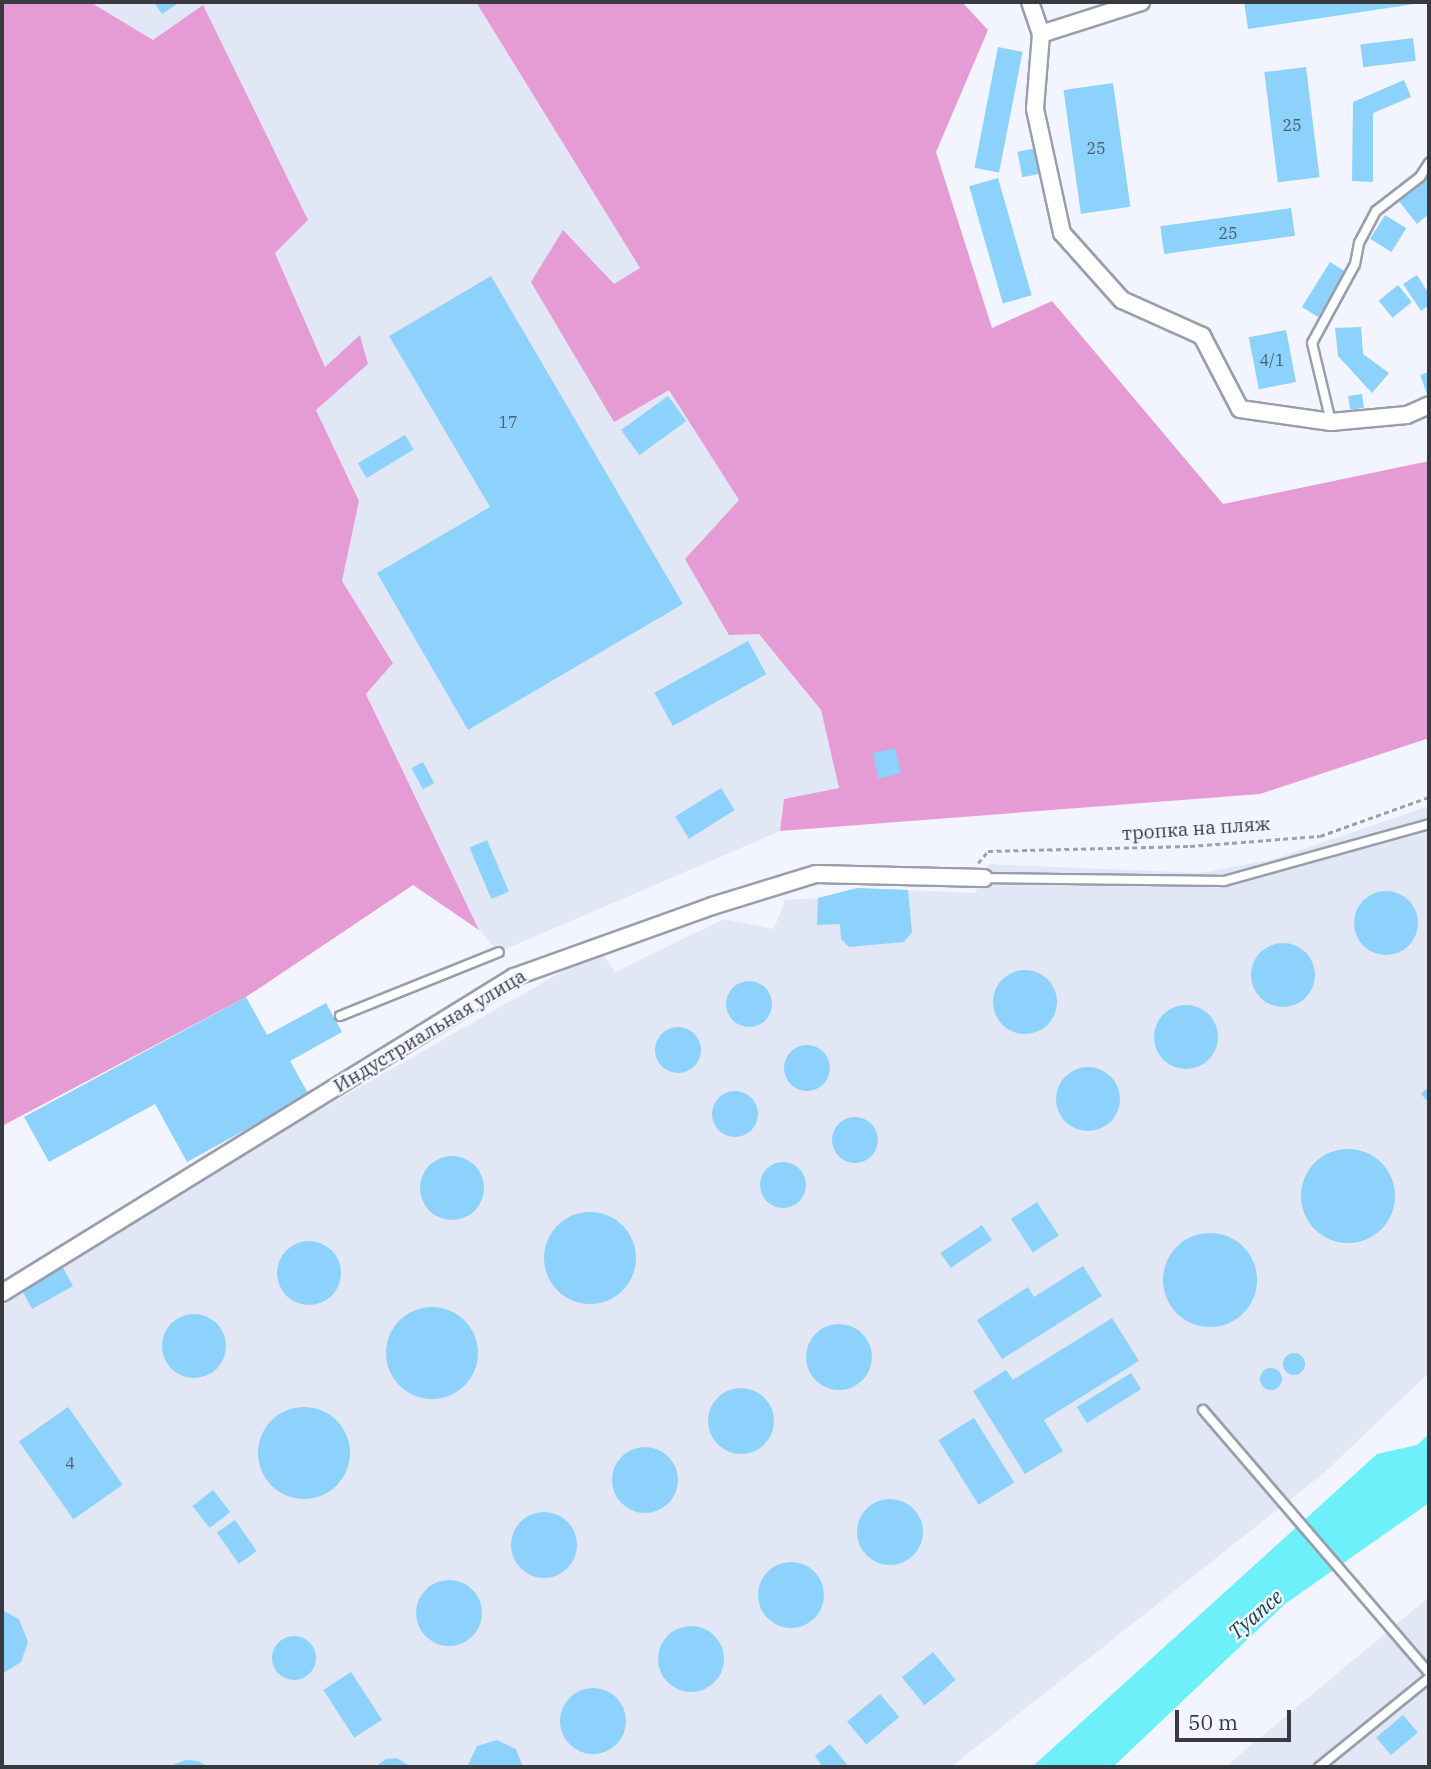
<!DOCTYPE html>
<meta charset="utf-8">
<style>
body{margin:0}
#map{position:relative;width:1431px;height:1769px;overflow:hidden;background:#f2f5ff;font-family:"IBM Plex Serif",serif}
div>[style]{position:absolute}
.built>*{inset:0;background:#e1e7f4}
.forest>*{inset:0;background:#e59bd4}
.water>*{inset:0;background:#6ef0fb}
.building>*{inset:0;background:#8cd2fc;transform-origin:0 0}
.round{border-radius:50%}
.path>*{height:2.5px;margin-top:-1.25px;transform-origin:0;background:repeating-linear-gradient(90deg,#9fa1aa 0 5px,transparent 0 8.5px)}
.roads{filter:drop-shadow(2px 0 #989eac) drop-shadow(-2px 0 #989eac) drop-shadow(0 2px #989eac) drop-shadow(0 -2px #989eac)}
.service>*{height:8px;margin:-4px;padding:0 4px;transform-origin:4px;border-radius:4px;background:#fff}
.minor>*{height:16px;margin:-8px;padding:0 8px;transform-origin:8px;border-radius:8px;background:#fff}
span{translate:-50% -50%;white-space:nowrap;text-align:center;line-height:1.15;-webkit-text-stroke:5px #f2f5ff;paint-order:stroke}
.number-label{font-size:16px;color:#4d606f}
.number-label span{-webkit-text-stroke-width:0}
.street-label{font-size:19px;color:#383a40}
.water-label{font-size:21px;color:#0e494e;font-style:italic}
.frame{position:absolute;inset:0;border:4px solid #383a40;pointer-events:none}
.scale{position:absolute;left:1175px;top:1710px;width:116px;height:32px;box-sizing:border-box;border:4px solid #383a40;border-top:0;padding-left:9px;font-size:21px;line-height:24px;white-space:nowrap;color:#383a40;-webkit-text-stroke:5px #f2f5ff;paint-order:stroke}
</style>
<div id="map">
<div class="built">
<i style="clip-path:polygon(90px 2px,476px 2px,640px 268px,614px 285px,615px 421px,669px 389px,739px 500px,685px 559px,759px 634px,821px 710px,839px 788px,784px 799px,780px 831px,499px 952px,479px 930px,366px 693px,393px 662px,342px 581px,359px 501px,316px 410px,368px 364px,361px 336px,325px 368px,275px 252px,203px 5px,153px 40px)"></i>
<i style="clip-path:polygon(1429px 806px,1429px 1373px,1325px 1472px,951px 1767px,2px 1767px,2px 1306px,281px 1132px,600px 950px,615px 972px,724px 919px,774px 929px,785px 900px,818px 898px,857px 888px,975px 893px,989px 864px,1201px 873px,1275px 859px)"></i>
<i style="clip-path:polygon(1429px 1597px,1429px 1767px,1225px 1767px)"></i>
</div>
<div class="forest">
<i style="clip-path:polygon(2px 2px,90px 2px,153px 40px,203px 5px,308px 220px,275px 253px,325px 367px,360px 335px,368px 364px,316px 410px,359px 501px,342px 581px,393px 663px,366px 694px,479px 930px,413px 885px,246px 997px,2px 1126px)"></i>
<i style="clip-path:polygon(476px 2px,962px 2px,988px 30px,936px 152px,992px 328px,1052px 301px,1223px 504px,1429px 461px,1429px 738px,1260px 794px,780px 831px,784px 799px,839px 788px,821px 710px,759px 634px,729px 635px,685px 559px,739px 500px,669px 390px,614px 422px,531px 282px,563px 230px,614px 284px,640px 268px)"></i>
</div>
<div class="water">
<i style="clip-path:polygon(1429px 1434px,1429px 1503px,1285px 1604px,1113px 1767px,1032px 1767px,1377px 1454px,1417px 1445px)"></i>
</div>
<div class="building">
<i style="clip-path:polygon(154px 2px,180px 2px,162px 14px)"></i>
<i style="clip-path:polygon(1244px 2px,1421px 2px,1421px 3px,1248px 29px)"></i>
<i style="left:1413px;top:38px;width:23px;height:53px;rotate:83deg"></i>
<i style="left:998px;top:47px;width:25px;height:123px;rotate:11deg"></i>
<i style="left:1306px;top:67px;width:111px;height:42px;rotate:83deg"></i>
<i style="clip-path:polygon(1404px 80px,1411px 97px,1373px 113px,1373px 182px,1352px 181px,1353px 102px)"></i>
<i style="left:1113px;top:83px;width:125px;height:50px;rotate:82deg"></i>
<i style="left:1037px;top:148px;width:26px;height:20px;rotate:79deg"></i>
<i style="clip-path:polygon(1427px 177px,1429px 214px,1417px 224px,1398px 200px)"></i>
<i style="left:998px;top:178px;width:122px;height:30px;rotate:74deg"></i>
<i style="left:1291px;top:208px;width:28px;height:132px;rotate:82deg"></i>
<i style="left:1385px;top:215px;width:25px;height:28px;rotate:32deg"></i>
<i style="left:1330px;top:262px;width:19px;height:53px;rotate:32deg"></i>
<i style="clip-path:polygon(1417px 275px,1429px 294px,1429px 305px,1421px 311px,1403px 284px)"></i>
<i style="clip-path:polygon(491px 276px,683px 604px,468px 730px,377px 573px,490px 507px,389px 336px)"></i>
<i style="left:1398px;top:285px;width:22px;height:25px;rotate:51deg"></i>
<i style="clip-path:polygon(1361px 327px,1363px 354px,1389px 373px,1372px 393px,1338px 356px,1335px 328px)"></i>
<i style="left:1286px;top:330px;width:53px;height:38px;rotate:79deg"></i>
<i style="clip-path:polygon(1429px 372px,1429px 393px,1427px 394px,1420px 375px)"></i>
<i style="left:1362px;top:394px;width:14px;height:14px;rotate:82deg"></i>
<i style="left:668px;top:396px;width:31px;height:58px;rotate:54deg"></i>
<i style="left:405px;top:435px;width:17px;height:55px;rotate:59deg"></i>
<i style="left:748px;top:641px;width:38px;height:107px;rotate:61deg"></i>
<i style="left:895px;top:748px;width:26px;height:23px;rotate:77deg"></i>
<i style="left:423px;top:762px;width:24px;height:13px;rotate:62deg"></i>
<i style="left:721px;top:788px;width:26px;height:54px;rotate:58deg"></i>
<i style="left:487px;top:840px;width:56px;height:19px;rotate:67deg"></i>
<i style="clip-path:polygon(857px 888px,908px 890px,912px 932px,904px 942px,849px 947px,841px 939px,840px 924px,817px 925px,818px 898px)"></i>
<i class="round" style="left:1354px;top:891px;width:64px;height:64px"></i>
<i class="round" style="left:1251px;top:943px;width:64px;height:64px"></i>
<i class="round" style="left:993px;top:970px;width:64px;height:64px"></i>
<i class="round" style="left:726px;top:981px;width:46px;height:46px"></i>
<i style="clip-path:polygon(246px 997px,267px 1035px,326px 1003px,342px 1032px,290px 1061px,309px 1095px,187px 1162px,155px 1104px,49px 1162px,24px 1117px)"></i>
<i class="round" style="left:1154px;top:1005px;width:64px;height:64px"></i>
<i class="round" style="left:655px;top:1027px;width:46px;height:46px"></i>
<i class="round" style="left:784px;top:1045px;width:46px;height:46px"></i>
<i class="round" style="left:1056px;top:1067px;width:64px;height:64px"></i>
<i style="clip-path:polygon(1429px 1087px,1429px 1103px,1421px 1094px)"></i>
<i class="round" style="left:712px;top:1091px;width:46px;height:46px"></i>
<i class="round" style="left:832px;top:1117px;width:46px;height:46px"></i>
<i class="round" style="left:1301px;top:1149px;width:94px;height:94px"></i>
<i class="round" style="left:420px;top:1156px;width:64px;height:64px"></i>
<i class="round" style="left:760px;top:1162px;width:46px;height:46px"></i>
<i style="left:1037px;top:1202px;width:40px;height:31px;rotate:57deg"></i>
<i class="round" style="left:544px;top:1212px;width:92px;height:92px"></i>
<i style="left:982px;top:1225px;width:18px;height:50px;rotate:56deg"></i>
<i class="round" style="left:1163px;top:1233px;width:94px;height:94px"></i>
<i class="round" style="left:277px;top:1241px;width:64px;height:64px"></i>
<i style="clip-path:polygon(62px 1266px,73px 1286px,32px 1309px,23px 1292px)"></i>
<i style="clip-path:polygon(1083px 1266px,1102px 1296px,1002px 1359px,977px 1320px,1028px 1287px,1034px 1297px)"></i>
<i class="round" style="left:386px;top:1307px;width:92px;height:92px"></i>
<i class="round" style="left:162px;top:1314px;width:64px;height:64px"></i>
<i style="clip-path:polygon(1112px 1318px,1139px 1361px,1044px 1420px,1063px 1451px,1025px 1474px,973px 1391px,1006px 1370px,1013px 1380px)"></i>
<i class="round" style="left:806px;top:1324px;width:66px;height:66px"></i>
<i class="round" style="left:1283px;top:1353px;width:22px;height:22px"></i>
<i class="round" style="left:1260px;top:1368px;width:22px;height:22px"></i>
<i style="left:1131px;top:1373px;width:19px;height:64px;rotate:58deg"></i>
<i class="round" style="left:708px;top:1388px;width:66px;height:66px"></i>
<i style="left:68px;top:1407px;width:95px;height:60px;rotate:55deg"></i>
<i class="round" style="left:258px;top:1407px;width:92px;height:92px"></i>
<i style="left:974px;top:1418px;width:76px;height:42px;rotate:58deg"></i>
<i class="round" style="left:612px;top:1447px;width:66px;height:66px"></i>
<i style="left:213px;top:1490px;width:28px;height:26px;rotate:52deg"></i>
<i class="round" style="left:857px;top:1499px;width:66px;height:66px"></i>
<i class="round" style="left:511px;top:1512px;width:66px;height:66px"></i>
<i style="left:235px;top:1520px;width:38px;height:22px;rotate:55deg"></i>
<i class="round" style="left:758px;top:1562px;width:66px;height:66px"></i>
<i class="round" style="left:416px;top:1580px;width:66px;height:66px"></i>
<i style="clip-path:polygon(2px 1610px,19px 1619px,28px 1642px,21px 1662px,2px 1674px)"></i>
<i class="round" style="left:658px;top:1626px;width:66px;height:66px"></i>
<i class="round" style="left:272px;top:1636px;width:44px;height:44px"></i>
<i style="left:933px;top:1652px;width:36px;height:40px;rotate:51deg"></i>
<i style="left:351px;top:1672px;width:57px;height:33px;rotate:57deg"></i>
<i class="round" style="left:560px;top:1688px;width:66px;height:66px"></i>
<i style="left:880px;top:1694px;width:30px;height:43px;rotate:50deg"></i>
<i style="left:1403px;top:1715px;width:23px;height:35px;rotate:50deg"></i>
<i style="clip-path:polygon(497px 1740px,516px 1749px,523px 1767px,467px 1767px,477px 1746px)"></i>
<i style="clip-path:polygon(830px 1744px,849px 1767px,823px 1767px,815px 1756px)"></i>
<i style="clip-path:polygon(397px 1758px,411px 1767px,375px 1767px,386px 1759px)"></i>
<i style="clip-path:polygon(186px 1760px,198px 1761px,209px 1767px,167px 1767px)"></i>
</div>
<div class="path">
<i style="left:978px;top:863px;width:16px;rotate:-50deg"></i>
<i style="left:988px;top:851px;width:202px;rotate:-1.4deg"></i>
<i style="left:1190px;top:846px;width:130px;rotate:-4.4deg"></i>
<i style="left:1320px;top:836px;width:116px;rotate:-19.7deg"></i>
</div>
<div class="roads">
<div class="service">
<i style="left:1331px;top:422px;width:81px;rotate:-103.5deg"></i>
<i style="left:1312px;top:343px;width:90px;rotate:-61.4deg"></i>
<i style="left:1355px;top:264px;width:21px;rotate:-79deg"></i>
<i style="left:1359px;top:243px;width:36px;rotate:-62deg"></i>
<i style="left:1376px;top:211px;width:56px;rotate:-37.7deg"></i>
<i style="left:1420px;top:177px;width:17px;rotate:-57deg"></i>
<i style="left:984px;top:878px;width:240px;rotate:0.7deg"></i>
<i style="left:1224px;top:881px;width:213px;rotate:-15.5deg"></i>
<i style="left:340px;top:1016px;width:171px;rotate:-21.9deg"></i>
<i style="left:1203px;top:1410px;width:347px;rotate:49.3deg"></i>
<i style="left:1319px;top:1767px;width:141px;rotate:-39deg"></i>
</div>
<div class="minor">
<i style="left:1030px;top:2px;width:34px;rotate:71deg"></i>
<i style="left:1041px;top:34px;width:75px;rotate:94.6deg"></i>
<i style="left:1035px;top:109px;width:127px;rotate:77.7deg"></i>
<i style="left:1062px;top:233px;width:90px;rotate:48.2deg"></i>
<i style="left:1122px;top:300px;width:88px;rotate:24.2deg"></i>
<i style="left:1202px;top:336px;width:82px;rotate:62.5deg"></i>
<i style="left:1240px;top:409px;width:92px;rotate:8.1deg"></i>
<i style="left:1331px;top:422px;width:76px;rotate:-5.3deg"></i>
<i style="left:1407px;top:415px;width:24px;rotate:-24deg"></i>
<i style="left:1041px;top:34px;width:105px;rotate:-17.7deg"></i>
<i style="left:2px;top:1293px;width:602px;rotate:-31.68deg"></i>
<i style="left:514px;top:977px;width:210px;rotate:-19.7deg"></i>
<i style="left:712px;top:906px;width:109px;rotate:-17.1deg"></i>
<i style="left:816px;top:874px;width:168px;rotate:1.4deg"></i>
</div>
</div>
<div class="number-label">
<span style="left:1292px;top:125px">25</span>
<span style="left:1096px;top:148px">25</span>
<span style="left:1228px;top:233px">25</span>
<span style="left:1272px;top:360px">4/1</span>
<span style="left:508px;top:422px">17</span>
<span style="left:70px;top:1463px">4</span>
</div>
<div class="street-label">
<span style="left:1196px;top:829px;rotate:-4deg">тропка на пляж</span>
<span style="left:430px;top:1031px;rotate:-31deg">Индустриальная улица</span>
</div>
<div class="water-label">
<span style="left:1255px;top:1614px;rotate:-41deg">Туапсе</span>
</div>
<div class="frame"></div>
<div class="scale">50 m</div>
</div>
